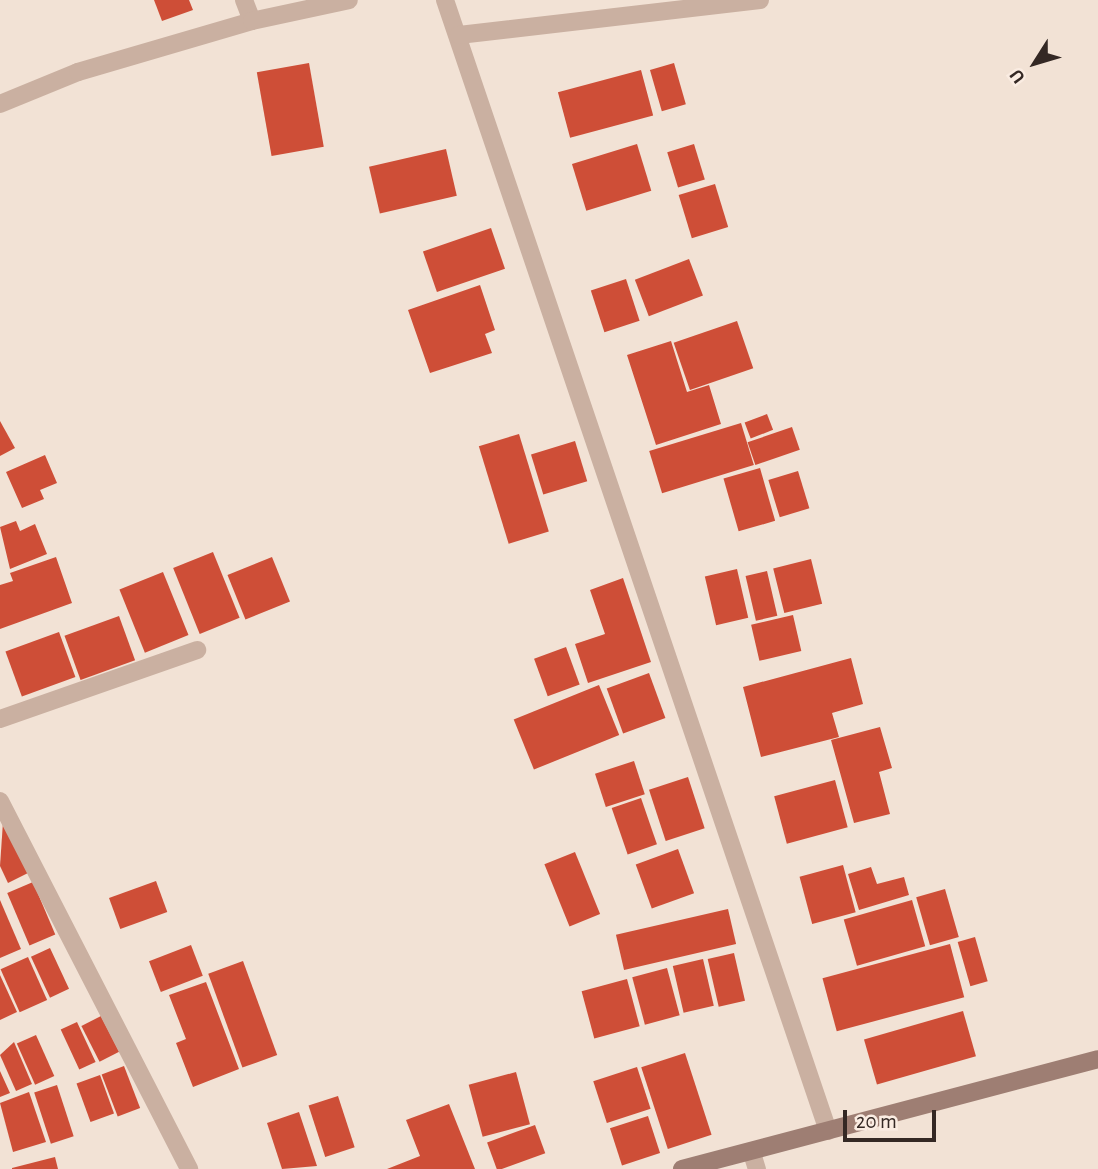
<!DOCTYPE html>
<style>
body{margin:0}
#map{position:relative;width:1098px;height:1169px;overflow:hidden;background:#f2e2d5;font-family:"Alegreya Sans",sans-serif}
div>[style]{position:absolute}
.building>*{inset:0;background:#ce4e37;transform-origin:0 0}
.street>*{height:18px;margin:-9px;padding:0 9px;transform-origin:9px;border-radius:9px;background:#cab0a1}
.secondary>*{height:18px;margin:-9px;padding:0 9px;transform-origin:9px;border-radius:9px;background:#9e7e73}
span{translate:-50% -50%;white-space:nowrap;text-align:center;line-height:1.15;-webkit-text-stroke:5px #faece2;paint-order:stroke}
.north{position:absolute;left:1000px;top:28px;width:70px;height:70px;-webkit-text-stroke:5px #faece2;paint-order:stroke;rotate:233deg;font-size:19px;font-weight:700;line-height:28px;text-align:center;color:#342824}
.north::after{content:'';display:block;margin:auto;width:24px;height:32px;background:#342824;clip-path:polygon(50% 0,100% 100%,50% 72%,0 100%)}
.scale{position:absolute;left:843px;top:1110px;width:93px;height:32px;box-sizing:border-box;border:4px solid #342824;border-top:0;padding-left:9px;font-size:21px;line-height:24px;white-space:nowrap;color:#342824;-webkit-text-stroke:5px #faece2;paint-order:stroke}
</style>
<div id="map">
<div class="building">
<i style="clip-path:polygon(154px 0,189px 0,193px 10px,162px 21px)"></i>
<i style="left:309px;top:63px;width:85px;height:53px;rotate:80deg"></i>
<i style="left:674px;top:63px;width:43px;height:25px;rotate:74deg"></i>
<i style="left:641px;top:70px;width:47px;height:86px;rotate:75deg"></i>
<i style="left:637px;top:144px;width:49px;height:68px;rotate:73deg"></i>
<i style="left:694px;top:144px;width:37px;height:28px;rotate:73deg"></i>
<i style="left:446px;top:149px;width:48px;height:79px;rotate:77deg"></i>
<i style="left:715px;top:184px;width:45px;height:38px;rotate:73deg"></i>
<i style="left:491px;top:228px;width:43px;height:72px;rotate:71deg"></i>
<i style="left:689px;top:259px;width:39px;height:58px;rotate:69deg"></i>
<i style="left:626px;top:279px;width:44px;height:37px;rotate:72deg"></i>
<i style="clip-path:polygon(480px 285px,495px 330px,485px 334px,492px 353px,430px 373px,408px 310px)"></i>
<i style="left:737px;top:321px;width:50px;height:67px;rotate:71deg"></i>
<i style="clip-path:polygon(671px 341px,687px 392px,709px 385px,721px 424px,656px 445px,627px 355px)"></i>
<i style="left:767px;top:414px;width:17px;height:24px;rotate:69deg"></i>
<i style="clip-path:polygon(0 421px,15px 448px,0 456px)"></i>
<i style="left:741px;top:423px;width:44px;height:96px;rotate:73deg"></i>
<i style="left:792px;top:427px;width:24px;height:47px;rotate:71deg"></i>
<i style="left:519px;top:434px;width:102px;height:42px;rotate:73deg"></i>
<i style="left:575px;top:441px;width:42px;height:46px;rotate:73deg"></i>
<i style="clip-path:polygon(45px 455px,57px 483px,40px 490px,44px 499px,22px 508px,6px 472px)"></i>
<i style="left:760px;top:468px;width:55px;height:38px;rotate:74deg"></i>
<i style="left:798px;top:471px;width:39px;height:31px;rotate:73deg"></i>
<i style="clip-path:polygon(16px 521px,20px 531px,35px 524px,47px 554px,10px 569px,0 527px)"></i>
<i style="left:213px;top:552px;width:71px;height:43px;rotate:68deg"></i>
<i style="clip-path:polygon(56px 557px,72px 603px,0 629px,0 585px,13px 581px,10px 573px)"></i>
<i style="left:272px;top:557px;width:48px;height:48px;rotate:68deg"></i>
<i style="left:811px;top:559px;width:46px;height:39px;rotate:76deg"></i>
<i style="left:737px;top:569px;width:50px;height:33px;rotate:77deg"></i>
<i style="left:767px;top:571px;width:46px;height:22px;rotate:77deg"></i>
<i style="left:163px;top:572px;width:68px;height:47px;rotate:68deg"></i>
<i style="clip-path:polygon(623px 578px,651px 662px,588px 683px,575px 644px,605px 634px,590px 590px)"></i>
<i style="left:793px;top:615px;width:37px;height:43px;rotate:77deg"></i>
<i style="left:119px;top:616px;width:47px;height:58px;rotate:70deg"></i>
<i style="left:59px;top:632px;width:48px;height:57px;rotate:70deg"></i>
<i style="left:566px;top:647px;width:40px;height:34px;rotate:70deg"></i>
<i style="clip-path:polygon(851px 658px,863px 704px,832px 713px,839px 737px,761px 757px,743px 687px)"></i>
<i style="left:649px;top:673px;width:48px;height:45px;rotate:70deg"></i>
<i style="left:599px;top:685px;width:54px;height:92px;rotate:68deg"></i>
<i style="clip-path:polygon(880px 727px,892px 768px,879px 772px,890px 814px,854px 823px,831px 740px)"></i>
<i style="left:634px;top:761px;width:35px;height:41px;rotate:72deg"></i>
<i style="left:688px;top:777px;width:54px;height:41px;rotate:72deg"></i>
<i style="left:835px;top:780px;width:49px;height:63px;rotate:75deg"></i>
<i style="left:641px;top:798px;width:49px;height:31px;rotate:71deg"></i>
<i style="clip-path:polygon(3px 822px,28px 873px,8px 883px,0 866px)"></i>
<i style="left:678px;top:849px;width:47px;height:45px;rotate:70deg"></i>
<i style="left:575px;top:852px;width:67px;height:33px;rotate:68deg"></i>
<i style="left:843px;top:865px;width:49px;height:45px;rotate:75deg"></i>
<i style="clip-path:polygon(871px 867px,877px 884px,904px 877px,909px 895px,859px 910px,848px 874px)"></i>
<i style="left:156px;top:881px;width:33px;height:50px;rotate:70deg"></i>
<i style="left:33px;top:882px;width:57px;height:28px;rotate:67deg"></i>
<i style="left:945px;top:889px;width:50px;height:30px;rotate:74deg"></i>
<i style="clip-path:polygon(0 900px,21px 949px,0 958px)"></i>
<i style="left:912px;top:900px;width:48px;height:71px;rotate:74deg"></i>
<i style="left:728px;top:909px;width:36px;height:115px;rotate:77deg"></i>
<i style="left:975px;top:937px;width:46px;height:18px;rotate:74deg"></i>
<i style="left:950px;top:944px;width:55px;height:132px;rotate:75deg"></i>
<i style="left:191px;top:945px;width:33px;height:45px;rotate:69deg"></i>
<i style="left:50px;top:948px;width:45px;height:21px;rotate:65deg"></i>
<i style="left:734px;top:953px;width:49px;height:27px;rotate:77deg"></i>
<i style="left:28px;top:957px;width:47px;height:30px;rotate:66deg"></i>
<i style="left:703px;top:959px;width:48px;height:31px;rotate:77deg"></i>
<i style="left:243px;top:961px;width:100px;height:37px;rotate:70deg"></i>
<i style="left:667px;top:968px;width:49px;height:36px;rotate:75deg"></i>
<i style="clip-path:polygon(0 975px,17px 1012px,0 1020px)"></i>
<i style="left:627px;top:979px;width:49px;height:47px;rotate:75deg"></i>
<i style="clip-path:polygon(206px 982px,239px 1069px,193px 1087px,176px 1043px,186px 1039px,169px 995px)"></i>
<i style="left:963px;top:1011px;width:47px;height:103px;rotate:74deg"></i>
<i style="left:101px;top:1016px;width:40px;height:22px;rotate:63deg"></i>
<i style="left:77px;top:1022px;width:44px;height:18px;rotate:65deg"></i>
<i style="left:36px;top:1035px;width:45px;height:21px;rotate:66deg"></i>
<i style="clip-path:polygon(14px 1042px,32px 1084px,16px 1091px,0 1055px)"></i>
<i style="left:685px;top:1053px;width:86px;height:46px;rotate:72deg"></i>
<i style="left:124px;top:1066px;width:45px;height:24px;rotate:69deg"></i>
<i style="left:637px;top:1067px;width:44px;height:46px;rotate:72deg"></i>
<i style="clip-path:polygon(0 1071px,10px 1093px,0 1097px)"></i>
<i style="left:516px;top:1072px;width:54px;height:49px;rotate:75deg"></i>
<i style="left:100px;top:1075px;width:41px;height:25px;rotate:70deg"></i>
<i style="left:57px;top:1085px;width:54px;height:24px;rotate:72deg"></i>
<i style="clip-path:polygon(29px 1092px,46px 1142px,13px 1152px,0 1103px)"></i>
<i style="left:338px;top:1096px;width:54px;height:31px;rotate:72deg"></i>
<i style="clip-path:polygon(449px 1104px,475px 1169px,387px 1169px,420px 1156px,406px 1120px)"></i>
<i style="clip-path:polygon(299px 1112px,317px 1166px,282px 1169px,267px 1123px)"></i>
<i style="left:648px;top:1116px;width:39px;height:40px;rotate:72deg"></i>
<i style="left:535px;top:1125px;width:30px;height:51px;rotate:70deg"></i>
<i style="clip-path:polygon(55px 1157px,58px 1169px,12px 1169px,12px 1168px)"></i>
</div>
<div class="street">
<i style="left:244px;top:0;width:22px;rotate:69deg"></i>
<i style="left:445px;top:0;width:1194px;rotate:71.29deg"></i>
<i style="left:459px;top:35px;width:303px;rotate:-6.6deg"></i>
<i style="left:0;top:104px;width:84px;rotate:-22.3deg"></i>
<i style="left:78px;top:72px;width:181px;rotate:-16.3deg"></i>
<i style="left:252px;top:21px;width:99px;rotate:-12.2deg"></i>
<i style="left:0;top:719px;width:209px;rotate:-19.3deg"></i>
<i style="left:0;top:801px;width:414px;rotate:62.8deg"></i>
<i style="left:752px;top:1153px;width:17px;rotate:73deg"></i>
</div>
<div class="secondary">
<i style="left:682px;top:1169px;width:430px;rotate:-14.8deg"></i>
</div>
<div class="north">U</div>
<div class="scale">20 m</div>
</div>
